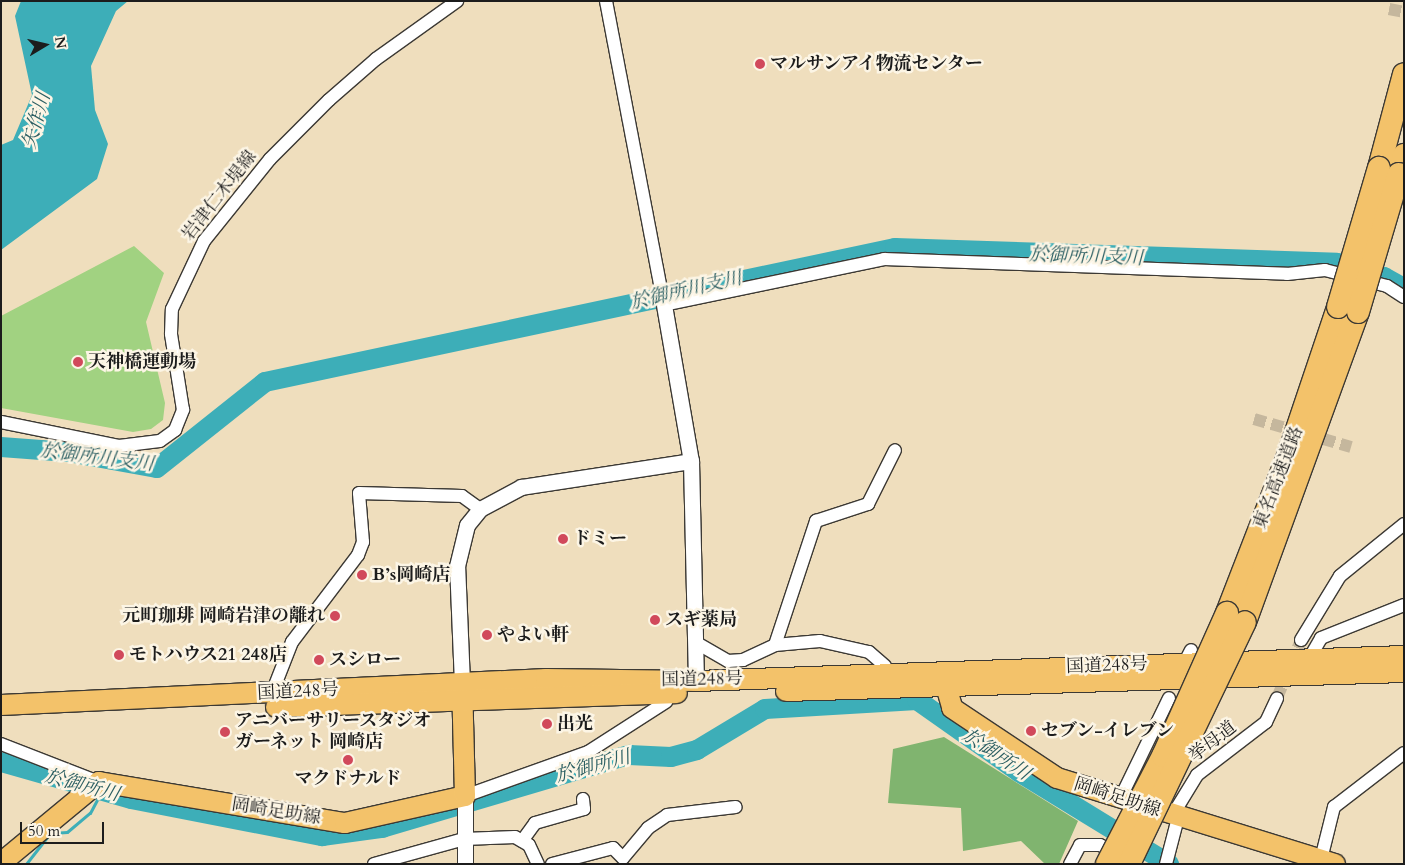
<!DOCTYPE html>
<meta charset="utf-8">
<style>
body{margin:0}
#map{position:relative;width:1405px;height:865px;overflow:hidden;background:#efdebd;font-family:Cardo,"Noto Serif JP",serif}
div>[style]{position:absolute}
.green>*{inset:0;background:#a1d281}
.forest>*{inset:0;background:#80b46f}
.water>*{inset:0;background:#3daeb8}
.stream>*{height:3px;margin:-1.5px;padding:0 1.5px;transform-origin:1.5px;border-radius:1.5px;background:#3daeb8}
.river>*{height:20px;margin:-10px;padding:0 10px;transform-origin:10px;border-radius:10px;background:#3daeb8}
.minor-tunnel>*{height:12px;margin-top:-6px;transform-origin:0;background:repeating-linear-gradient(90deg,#c5b79d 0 12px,transparent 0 18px)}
.roads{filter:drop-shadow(1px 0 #3c3934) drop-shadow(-1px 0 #3c3934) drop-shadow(0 1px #3c3934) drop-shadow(0 -1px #3c3934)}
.minor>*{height:12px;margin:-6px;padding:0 6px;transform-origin:6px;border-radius:6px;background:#fff}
.tertiary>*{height:15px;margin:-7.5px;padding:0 7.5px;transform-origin:7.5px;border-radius:7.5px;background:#fff}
.primary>*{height:20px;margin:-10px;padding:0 10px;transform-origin:10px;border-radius:10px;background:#f3c26a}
.trunk>*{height:20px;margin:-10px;padding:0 10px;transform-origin:10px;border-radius:10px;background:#f3c26a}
.motorway>*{height:22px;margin:-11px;padding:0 11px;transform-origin:11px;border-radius:11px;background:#f3c26a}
.bridges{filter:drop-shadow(1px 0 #3c3934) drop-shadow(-1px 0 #3c3934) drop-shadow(0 1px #3c3934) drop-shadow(0 -1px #3c3934)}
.motorway-bridge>*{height:22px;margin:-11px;padding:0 11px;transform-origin:11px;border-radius:11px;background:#f3c26a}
.dots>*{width:14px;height:14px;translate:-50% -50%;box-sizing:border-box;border:2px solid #fcf5e5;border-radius:50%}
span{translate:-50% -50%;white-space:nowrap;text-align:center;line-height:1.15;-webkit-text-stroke:5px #fcf5e5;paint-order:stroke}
.poi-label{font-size:18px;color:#1c1c1c;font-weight:700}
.left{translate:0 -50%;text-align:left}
.right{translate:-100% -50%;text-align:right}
.street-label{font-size:18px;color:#1c1c1c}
.water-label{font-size:19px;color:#2b5e62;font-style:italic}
.frame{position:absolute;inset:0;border:2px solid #1c1c1c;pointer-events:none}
.north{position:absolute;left:20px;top:20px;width:50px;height:50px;-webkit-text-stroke:4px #fcf5e5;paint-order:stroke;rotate:81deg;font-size:14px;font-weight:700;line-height:20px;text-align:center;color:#1c1c1c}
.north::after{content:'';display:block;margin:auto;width:18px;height:22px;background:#1c1c1c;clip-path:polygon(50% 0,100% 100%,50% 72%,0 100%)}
.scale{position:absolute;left:20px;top:822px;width:84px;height:22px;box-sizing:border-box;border:2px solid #1c1c1c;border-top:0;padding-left:6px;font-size:15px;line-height:18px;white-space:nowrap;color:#1c1c1c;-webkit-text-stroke:4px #fcf5e5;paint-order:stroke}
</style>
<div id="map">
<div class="green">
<i style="clip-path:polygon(134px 246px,164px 273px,146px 322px,165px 403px,163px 420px,151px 429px,133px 432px,1px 408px,1px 316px)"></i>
</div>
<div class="forest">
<i style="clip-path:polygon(944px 737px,1078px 821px,1059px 864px,1045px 864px,1021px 841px,963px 851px,961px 808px,888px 803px,893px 749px)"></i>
</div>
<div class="water">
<i style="clip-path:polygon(21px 1px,128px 1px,116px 11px,91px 66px,95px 110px,108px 144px,97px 179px,1px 250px,1px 145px,13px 140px,32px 95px,15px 16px)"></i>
</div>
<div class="stream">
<i style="left:52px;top:833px;width:15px;rotate:-4deg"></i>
<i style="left:67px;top:832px;width:30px;rotate:-40deg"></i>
<i style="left:90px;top:813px;width:24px;rotate:-62deg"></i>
<i style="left:26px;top:864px;width:34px;rotate:-52deg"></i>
</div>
<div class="river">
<i style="left:1px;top:447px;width:67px;rotate:4.3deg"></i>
<i style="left:68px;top:452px;width:90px;rotate:10.2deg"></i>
<i style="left:157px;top:468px;width:138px;rotate:-38.5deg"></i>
<i style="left:265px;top:382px;width:644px;rotate:-12.01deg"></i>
<i style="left:895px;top:248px;width:442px;rotate:1.9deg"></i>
<i style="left:1337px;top:263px;width:49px;rotate:16.6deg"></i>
<i style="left:1384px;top:277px;width:23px;rotate:29deg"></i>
<i style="left:1px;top:762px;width:135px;rotate:15.9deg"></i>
<i style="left:131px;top:799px;width:195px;rotate:11deg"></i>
<i style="left:322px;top:836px;width:61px;rotate:-7.6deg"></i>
<i style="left:382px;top:828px;width:258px;rotate:-16.5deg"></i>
<i style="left:629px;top:755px;width:42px;rotate:2.7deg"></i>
<i style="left:671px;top:757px;width:27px;rotate:-15deg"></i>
<i style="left:697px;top:750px;width:79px;rotate:-31.1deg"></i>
<i style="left:765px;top:709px;width:152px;rotate:-3.4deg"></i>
<i style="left:917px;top:700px;width:125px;rotate:35.2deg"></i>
<i style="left:1019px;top:772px;width:176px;rotate:31.5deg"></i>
</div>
<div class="minor-tunnel">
<i style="left:1389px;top:9px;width:15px;rotate:11deg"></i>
<i style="left:1254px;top:419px;width:101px;rotate:16.1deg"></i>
<i style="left:1277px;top:698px;width:63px;rotate:-67.5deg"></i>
</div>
<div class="roads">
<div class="minor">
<i style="left:606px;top:1px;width:309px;rotate:79.2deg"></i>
<i style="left:664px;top:305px;width:225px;rotate:-11.8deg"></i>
<i style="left:884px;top:259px;width:403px;rotate:2.1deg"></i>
<i style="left:1287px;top:274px;width:38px;rotate:-6deg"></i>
<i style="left:1325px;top:270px;width:64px;rotate:14.5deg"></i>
<i style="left:1387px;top:286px;width:20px;rotate:33deg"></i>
<i style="left:1px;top:422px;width:120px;rotate:11.5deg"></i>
<i style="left:119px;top:446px;width:41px;rotate:-7deg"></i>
<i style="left:160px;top:441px;width:19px;rotate:-36deg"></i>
<i style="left:175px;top:430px;width:22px;rotate:-68deg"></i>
<i style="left:183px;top:410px;width:77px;rotate:-99deg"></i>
<i style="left:171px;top:334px;width:25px;rotate:-88deg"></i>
<i style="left:172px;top:309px;width:75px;rotate:-64.8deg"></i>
<i style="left:204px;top:241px;width:105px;rotate:-51.2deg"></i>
<i style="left:270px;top:159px;width:83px;rotate:-45deg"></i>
<i style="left:329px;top:100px;width:62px;rotate:-41.1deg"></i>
<i style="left:376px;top:59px;width:100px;rotate:-35.6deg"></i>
<i style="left:1301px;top:640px;width:75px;rotate:-58.6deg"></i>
<i style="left:1340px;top:576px;width:82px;rotate:-39.1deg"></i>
<i style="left:695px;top:642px;width:38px;rotate:30deg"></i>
<i style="left:728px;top:661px;width:15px;rotate:-4deg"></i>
<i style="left:743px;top:660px;width:35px;rotate:-25deg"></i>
<i style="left:775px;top:645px;width:45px;rotate:-5.1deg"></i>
<i style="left:820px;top:641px;width:50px;rotate:12.7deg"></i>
<i style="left:869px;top:652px;width:21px;rotate:41deg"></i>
<i style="left:775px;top:645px;width:131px;rotate:-71.7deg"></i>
<i style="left:816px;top:521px;width:55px;rotate:-18.1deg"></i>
<i style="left:868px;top:504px;width:60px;rotate:-63.4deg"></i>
<i style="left:1309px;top:659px;width:24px;rotate:-60deg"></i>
<i style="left:1321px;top:638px;width:89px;rotate:-21.7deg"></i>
<i style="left:1186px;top:660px;width:11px;rotate:-63deg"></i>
<i style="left:272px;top:693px;width:55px;rotate:-68.6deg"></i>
<i style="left:292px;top:642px;width:109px;rotate:-52.8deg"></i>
<i style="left:358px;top:555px;width:14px;rotate:-69deg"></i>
<i style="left:363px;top:542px;width:49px;rotate:-94.7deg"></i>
<i style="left:359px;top:493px;width:103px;rotate:1.7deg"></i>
<i style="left:462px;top:496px;width:22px;rotate:36deg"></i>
<i style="left:1px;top:744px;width:105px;rotate:21.2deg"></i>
<i style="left:465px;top:796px;width:131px;rotate:-19.7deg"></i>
<i style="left:588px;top:752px;width:93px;rotate:-32.7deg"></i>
<i style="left:1120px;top:799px;width:112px;rotate:-64.1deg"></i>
<i style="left:1172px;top:816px;width:48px;rotate:-58.6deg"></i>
<i style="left:1197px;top:775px;width:87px;rotate:-37.5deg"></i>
<i style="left:1266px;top:722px;width:26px;rotate:-65deg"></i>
<i style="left:522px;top:841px;width:22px;rotate:-54deg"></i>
<i style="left:535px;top:823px;width:51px;rotate:-15.9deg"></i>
<i style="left:584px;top:809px;width:10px;rotate:-96deg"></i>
<i style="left:1321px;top:859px;width:54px;rotate:-76deg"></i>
<i style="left:1334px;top:807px;width:88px;rotate:-37.6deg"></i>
<i style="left:374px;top:864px;width:93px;rotate:-15.5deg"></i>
<i style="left:464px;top:839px;width:51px;rotate:-2.2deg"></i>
<i style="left:515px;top:837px;width:16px;rotate:30deg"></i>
<i style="left:529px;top:845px;width:21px;rotate:65deg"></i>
<i style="left:552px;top:864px;width:63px;rotate:-14.7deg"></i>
<i style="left:613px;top:848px;width:14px;rotate:45deg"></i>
<i style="left:623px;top:858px;width:39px;rotate:-50deg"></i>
<i style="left:648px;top:828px;width:23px;rotate:-34deg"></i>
<i style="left:667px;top:815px;width:69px;rotate:-6.6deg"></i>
<i style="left:1070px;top:864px;width:21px;rotate:-62deg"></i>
<i style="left:1080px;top:845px;width:20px"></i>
<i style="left:1100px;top:845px;width:19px;rotate:28deg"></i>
<i style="left:1166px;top:864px;width:48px;rotate:-75.4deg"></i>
</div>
<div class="tertiary">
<i style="left:664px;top:305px;width:158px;rotate:80.2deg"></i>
<i style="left:691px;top:461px;width:220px;rotate:88.7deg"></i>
<i style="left:462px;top:683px;width:117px;rotate:-92.4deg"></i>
<i style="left:457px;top:566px;width:42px;rotate:-76.3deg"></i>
<i style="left:467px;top:525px;width:21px;rotate:-51deg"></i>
<i style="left:480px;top:509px;width:47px;rotate:-28.2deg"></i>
<i style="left:521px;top:487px;width:172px;rotate:-8.7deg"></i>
<i style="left:465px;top:864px;width:68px;rotate:-90deg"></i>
</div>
<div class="primary">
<i style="left:942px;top:672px;width:37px;rotate:74deg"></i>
<i style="left:952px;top:708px;width:126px;rotate:33.7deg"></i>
<i style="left:1057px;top:778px;width:291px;rotate:17.2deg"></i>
<i style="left:1px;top:863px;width:127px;rotate:-39.6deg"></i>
<i style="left:99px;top:782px;width:249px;rotate:9.5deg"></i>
<i style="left:345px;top:823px;width:123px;rotate:-12.7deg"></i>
<i style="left:465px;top:796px;width:113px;rotate:-91.5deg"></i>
</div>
<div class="trunk">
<i style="left:786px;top:691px;width:618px;rotate:-1.76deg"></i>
<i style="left:1px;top:705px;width:546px;rotate:-2.73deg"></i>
<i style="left:546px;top:679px;width:150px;rotate:0.8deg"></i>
<i style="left:696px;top:681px;width:708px;rotate:-2.02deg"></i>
<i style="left:276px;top:707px;width:401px;rotate:-2deg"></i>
</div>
<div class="motorway">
<i style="left:1379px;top:168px;width:97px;rotate:-75.1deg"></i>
<i style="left:1399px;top:174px;width:20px;rotate:-75deg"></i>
<i style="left:1227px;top:613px;width:168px;rotate:-68.8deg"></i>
<i style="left:1288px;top:456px;width:157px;rotate:-71.4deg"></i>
<i style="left:1245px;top:622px;width:330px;rotate:-70deg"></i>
</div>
</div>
<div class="bridges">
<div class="motorway-bridge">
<i style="left:1338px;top:307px;width:145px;rotate:-73.6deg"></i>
<i style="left:1358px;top:312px;width:144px;rotate:-73.5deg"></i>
<i style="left:1107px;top:864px;width:122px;rotate:-62.6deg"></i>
<i style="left:1163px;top:756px;width:157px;rotate:-65.9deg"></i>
<i style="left:1129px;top:864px;width:268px;rotate:-64.4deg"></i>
</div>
</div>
<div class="dots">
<i style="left:760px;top:64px;background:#d1495b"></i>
<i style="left:78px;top:362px;background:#d1495b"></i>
<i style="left:563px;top:539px;background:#d1495b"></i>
<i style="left:362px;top:575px;background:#d1495b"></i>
<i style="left:335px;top:616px;background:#d1495b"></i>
<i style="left:655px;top:620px;background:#d1495b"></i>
<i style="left:487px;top:635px;background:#d1495b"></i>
<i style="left:119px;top:655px;background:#d1495b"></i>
<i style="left:319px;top:660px;background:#d1495b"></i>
<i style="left:547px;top:724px;background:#d1495b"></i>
<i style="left:1031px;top:731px;background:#d1495b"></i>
<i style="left:225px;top:732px;background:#d1495b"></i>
<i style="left:348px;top:760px;background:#d1495b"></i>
</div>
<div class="poi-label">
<span class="left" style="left:770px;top:64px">マルサンアイ物流センター</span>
<span class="left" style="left:88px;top:362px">天神橋運動場</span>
<span class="left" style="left:573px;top:539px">ドミー</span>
<span class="left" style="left:372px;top:575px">B’s岡崎店</span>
<span class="right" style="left:325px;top:616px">元町珈琲 岡崎岩津の離れ</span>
<span class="left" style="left:665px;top:620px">スギ薬局</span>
<span class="left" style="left:497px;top:635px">やよい軒</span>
<span class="left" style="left:129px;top:655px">モトハウス21 248店</span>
<span class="left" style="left:329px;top:660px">スシロー</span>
<span class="left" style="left:235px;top:732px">アニバーサリースタジオ<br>ガーネット 岡崎店</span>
<span class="left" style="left:557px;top:724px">出光</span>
<span class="left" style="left:1041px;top:731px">セブン-イレブン</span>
<span style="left:348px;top:779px">マクドナルド</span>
</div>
<div class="street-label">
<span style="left:220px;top:196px;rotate:-52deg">岩津仁木堤線</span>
<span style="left:1279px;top:478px;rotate:-69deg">東名高速道路</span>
<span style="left:1107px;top:666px;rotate:-2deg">国道248号</span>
<span style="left:702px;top:680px;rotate:-1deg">国道248号</span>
<span style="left:298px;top:692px;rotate:-3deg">国道248号</span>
<span style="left:1213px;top:742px;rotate:-38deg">挙母道</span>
<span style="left:1117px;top:798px;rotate:18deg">岡崎足助線</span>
<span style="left:276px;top:812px;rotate:9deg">岡崎足助線</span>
</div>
<div class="water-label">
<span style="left:37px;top:121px;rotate:-74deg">矢作川</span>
<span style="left:1086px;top:257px;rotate:2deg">於御所川支川</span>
<span style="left:686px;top:291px;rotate:-13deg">於御所川支川</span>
<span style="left:97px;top:458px;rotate:7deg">於御所川支川</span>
<span style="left:996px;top:755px;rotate:34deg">於御所川</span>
<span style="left:593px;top:767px;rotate:-15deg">於御所川</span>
<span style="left:82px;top:786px;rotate:15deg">於御所川</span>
</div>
<div class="frame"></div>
<div class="north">N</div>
<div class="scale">50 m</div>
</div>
